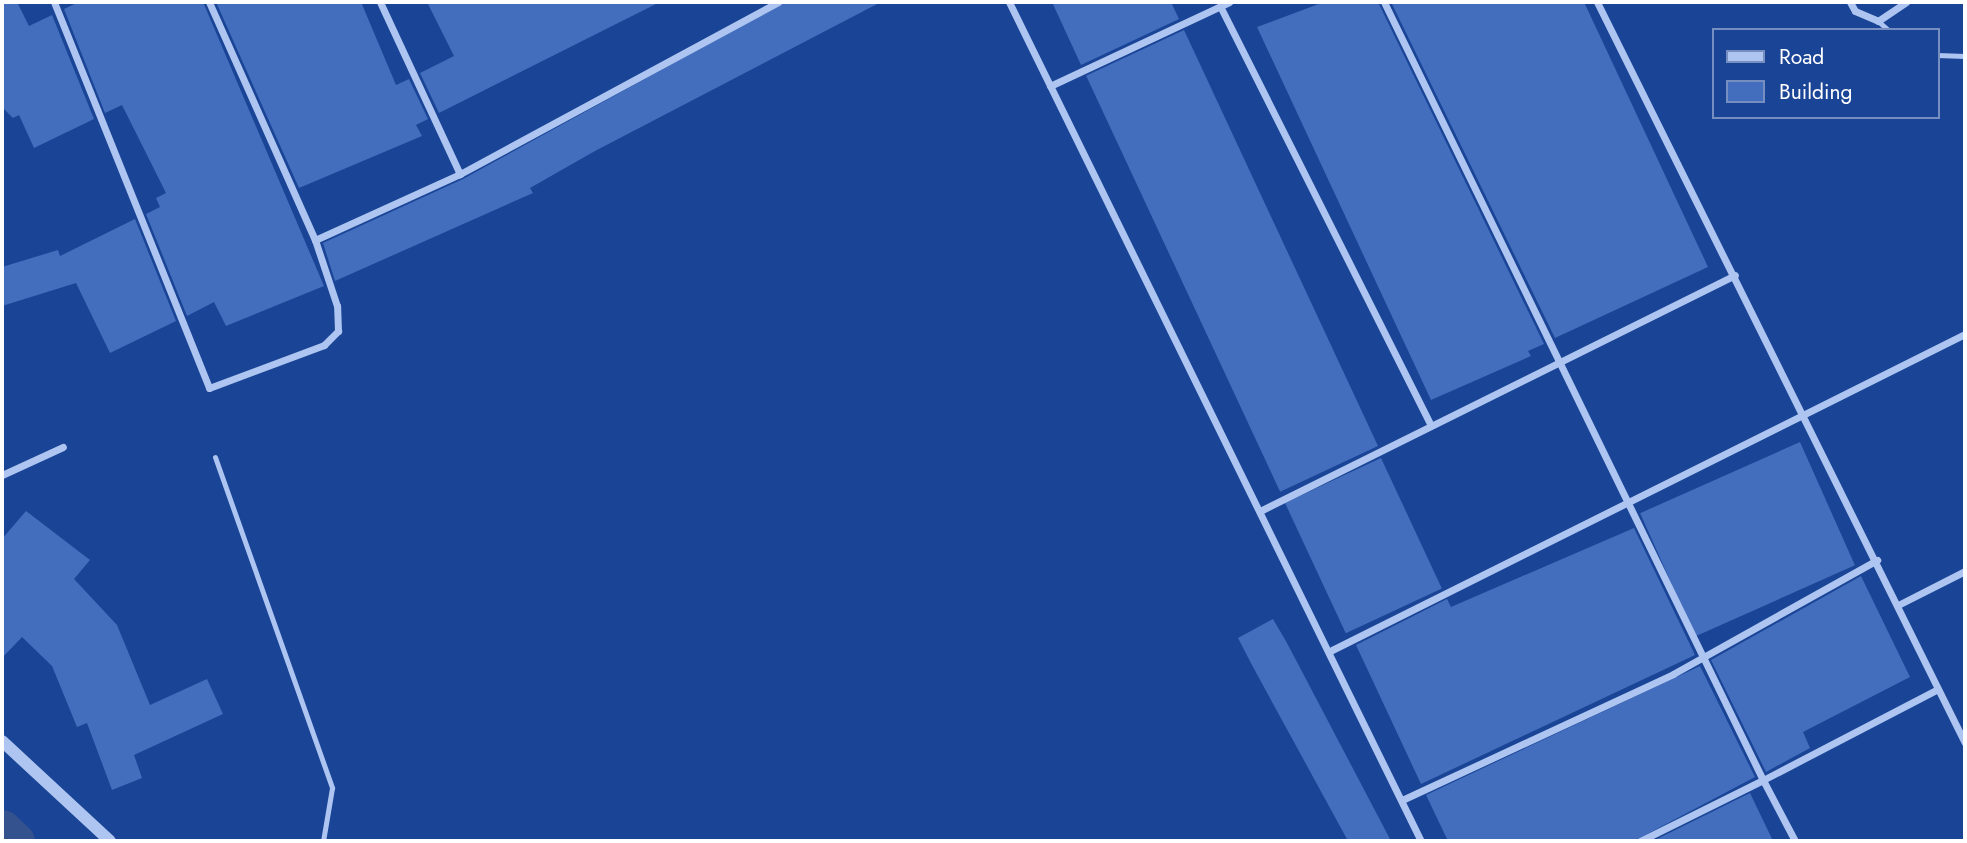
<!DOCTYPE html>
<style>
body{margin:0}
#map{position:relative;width:1967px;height:843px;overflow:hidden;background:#1a4496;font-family:Jost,sans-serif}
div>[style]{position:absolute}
.canal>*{height:37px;margin:-18.5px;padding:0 18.5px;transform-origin:18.5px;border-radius:18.5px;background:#33528e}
.building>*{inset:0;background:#436ebd;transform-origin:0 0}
.service>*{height:5px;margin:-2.5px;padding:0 2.5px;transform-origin:2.5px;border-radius:2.5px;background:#adc5f0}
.minor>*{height:7px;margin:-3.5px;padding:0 3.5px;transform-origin:3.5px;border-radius:3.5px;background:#adc5f0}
.tertiary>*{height:12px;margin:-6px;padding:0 6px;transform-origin:6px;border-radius:6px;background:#adc5f0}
span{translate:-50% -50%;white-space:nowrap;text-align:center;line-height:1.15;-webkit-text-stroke:7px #1a4496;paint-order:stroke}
.frame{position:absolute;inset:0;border:4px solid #fff;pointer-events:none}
.legend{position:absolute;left:1712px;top:28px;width:228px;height:91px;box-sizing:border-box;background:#1a4496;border:2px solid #768fc0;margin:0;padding:9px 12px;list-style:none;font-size:21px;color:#fff}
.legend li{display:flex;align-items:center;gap:14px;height:35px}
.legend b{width:35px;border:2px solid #768fc0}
</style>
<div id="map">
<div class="canal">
<i style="left:2px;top:828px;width:19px;rotate:43deg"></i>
</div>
<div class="building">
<i style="clip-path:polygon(2px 2px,17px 2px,29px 26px,52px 15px,94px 119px,34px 148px,19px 115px,13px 118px,2px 107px)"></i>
<i style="clip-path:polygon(79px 2px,203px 2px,324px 286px,226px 326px,214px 302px,187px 316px,146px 214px,160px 207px,156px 198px,166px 193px,122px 105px,105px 113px,64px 9px)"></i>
<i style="clip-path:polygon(216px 2px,361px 2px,396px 85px,409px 79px,428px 119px,416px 125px,422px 136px,299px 188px)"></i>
<i style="clip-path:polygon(427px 2px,660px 2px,439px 113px,420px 73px,454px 56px)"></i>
<i style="clip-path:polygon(785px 2px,881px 2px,595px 151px,530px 188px,533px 193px,335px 281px,323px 243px,463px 179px)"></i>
<i style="clip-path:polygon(1052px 2px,1171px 2px,1179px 19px,1081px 65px)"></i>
<i style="clip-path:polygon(1324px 2px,1378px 2px,1544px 344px,1528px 351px,1531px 356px,1431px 400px,1257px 27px)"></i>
<i style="clip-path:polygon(1391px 2px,1584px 2px,1708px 267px,1555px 338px)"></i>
<i style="left:1184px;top:30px;width:459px;height:108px;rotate:65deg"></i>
<i style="clip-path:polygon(135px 219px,176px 321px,110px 353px,76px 283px,2px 306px,2px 267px,58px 250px,60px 256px)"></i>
<i style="left:1800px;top:442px;width:135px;height:175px;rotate:66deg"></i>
<i style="left:1381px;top:458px;width:144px;height:106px;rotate:65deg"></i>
<i style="clip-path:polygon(26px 511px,90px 560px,74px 579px,117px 625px,150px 705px,207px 679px,223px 714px,134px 755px,142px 778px,112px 790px,87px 723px,77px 727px,52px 666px,22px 637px,2px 658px,2px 539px)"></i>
<i style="clip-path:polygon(1634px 528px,1695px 655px,1421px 784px,1356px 645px,1447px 599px,1451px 607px)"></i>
<i style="clip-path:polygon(1861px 576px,1910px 677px,1803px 732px,1810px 748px,1766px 772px,1711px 660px)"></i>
<i style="clip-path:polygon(1273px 619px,1287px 643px,1391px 841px,1348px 841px,1253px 667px,1238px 638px)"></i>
<i style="clip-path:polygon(1700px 666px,1755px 777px,1634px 841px,1448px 841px,1426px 795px)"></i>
<i style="clip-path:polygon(1750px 793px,1773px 841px,1653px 841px)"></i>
</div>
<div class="service">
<i style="left:1878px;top:21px;width:13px;rotate:42deg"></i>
<i style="left:1937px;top:55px;width:28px;rotate:2deg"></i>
<i style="left:215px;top:457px;width:351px;rotate:70.5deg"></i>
<i style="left:332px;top:788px;width:54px;rotate:99.6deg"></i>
</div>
<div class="minor">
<i style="left:54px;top:2px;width:416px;rotate:68.1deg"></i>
<i style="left:209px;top:388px;width:123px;rotate:-20.5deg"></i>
<i style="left:324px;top:345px;width:20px;rotate:-45deg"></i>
<i style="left:338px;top:331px;width:25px;rotate:-92deg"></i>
<i style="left:337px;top:306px;width:70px;rotate:-108.4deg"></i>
<i style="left:315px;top:240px;width:261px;rotate:-114deg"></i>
<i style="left:380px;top:2px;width:190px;rotate:65.1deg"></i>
<i style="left:1009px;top:2px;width:935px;rotate:63.85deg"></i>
<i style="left:1384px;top:2px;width:865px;rotate:64.03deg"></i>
<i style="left:1763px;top:780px;width:137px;rotate:153.6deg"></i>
<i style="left:1597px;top:2px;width:827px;rotate:63.59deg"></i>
<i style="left:1850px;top:2px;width:10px;rotate:61deg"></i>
<i style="left:1855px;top:11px;width:25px;rotate:23deg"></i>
<i style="left:1878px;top:21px;width:34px;rotate:-34deg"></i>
<i style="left:1220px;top:6px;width:468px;rotate:63.3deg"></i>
<i style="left:1050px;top:86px;width:198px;rotate:-25.1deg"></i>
<i style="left:315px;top:240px;width:159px;rotate:-24.5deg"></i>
<i style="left:460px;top:174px;width:362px;rotate:-28.4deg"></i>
<i style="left:2px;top:475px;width:67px;rotate:-24.7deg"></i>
<i style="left:1262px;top:510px;width:528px;rotate:-26.42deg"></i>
<i style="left:1900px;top:604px;width:73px;rotate:-26.9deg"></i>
<i style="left:1332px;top:650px;width:707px;rotate:-26.53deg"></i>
<i style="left:1402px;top:800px;width:299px;rotate:-24.9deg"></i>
<i style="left:1673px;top:674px;width:234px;rotate:-29.2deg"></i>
<i style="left:1795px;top:841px;width:69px;rotate:-117.7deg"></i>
<i style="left:1763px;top:780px;width:197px;rotate:-27.5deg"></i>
</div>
<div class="tertiary">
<i style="left:2px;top:741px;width:147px;rotate:42.8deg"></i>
</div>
<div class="frame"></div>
<ul class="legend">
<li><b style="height:9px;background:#adc5f0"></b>Road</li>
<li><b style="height:19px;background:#436ebd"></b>Building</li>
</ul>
</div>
